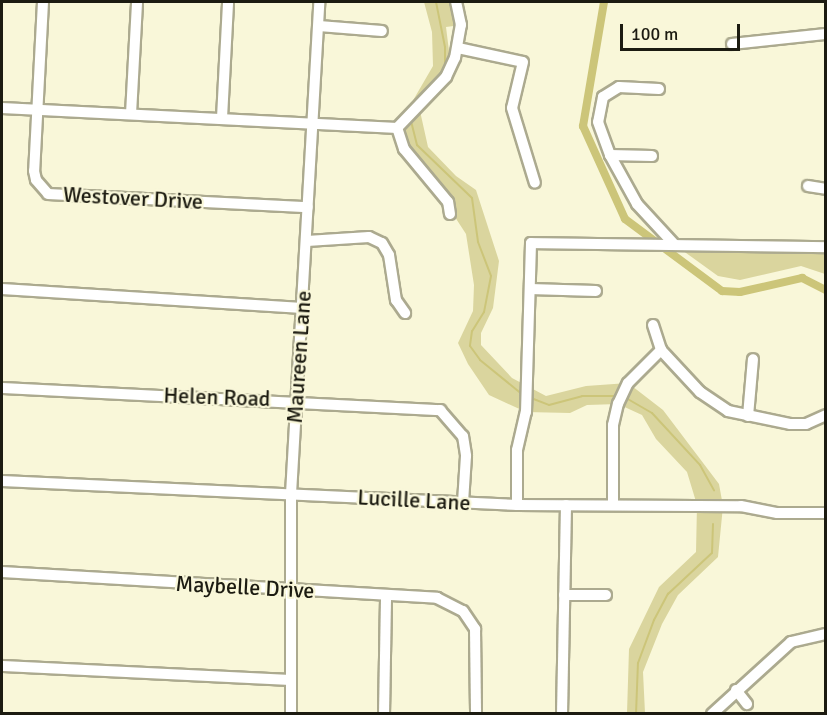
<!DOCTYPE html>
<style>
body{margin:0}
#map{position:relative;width:827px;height:715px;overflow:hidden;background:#f9f7d9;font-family:Signika,sans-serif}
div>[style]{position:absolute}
.green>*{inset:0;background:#dad59e}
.stream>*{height:2px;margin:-1px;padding:0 1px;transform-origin:1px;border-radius:1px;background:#ccc579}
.canal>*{height:8px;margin:-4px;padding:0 4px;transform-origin:4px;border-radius:4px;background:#ccc579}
.roads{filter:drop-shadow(2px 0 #acaa8f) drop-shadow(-2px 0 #acaa8f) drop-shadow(0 2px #acaa8f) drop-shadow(0 -2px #acaa8f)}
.minor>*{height:10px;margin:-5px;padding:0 5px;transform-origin:5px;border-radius:5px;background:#fff}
span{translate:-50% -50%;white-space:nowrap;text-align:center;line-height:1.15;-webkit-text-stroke:4.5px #f9f7d9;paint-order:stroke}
.street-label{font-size:22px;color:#1c1b11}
.frame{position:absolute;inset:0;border:3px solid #1c1b11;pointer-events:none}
.scale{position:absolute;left:620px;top:24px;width:120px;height:27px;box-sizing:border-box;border:3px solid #1c1b11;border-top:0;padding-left:8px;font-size:18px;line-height:21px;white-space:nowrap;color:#1c1b11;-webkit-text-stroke:4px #f9f7d9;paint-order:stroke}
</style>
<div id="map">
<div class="green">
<i style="clip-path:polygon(424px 2px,456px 2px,461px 25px,446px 27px,451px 67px,420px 111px,428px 147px,456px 176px,476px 190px,499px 261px,493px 308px,481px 333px,481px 345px,512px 378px,546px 396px,586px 386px,628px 383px,663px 410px,719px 484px,723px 506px,718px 557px,678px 595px,662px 624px,643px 672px,645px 713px,627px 713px,629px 649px,659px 587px,696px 552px,697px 505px,687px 472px,656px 439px,642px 415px,618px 404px,587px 405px,570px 413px,526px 412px,489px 395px,468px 364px,458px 343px,473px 311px,474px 285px,466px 234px,397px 128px,433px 66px,432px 32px)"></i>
<i style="clip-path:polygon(675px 245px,825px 247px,825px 274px,801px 266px,740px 280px,718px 276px)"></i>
</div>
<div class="stream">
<i style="left:430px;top:86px;width:23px;rotate:-50deg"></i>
<i style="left:445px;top:68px;width:21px;rotate:-90deg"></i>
<i style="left:445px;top:47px;width:46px;rotate:-101.3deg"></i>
<i style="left:411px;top:121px;width:25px;rotate:76deg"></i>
<i style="left:417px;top:145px;width:76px;rotate:43.9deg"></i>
<i style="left:472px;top:198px;width:44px;rotate:82.2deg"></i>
<i style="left:478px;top:242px;width:36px;rotate:69deg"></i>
<i style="left:491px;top:276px;width:37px;rotate:101deg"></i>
<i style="left:484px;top:312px;width:22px;rotate:122deg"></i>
<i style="left:472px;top:331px;width:15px;rotate:98deg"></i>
<i style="left:470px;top:346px;width:17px;rotate:54deg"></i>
<i style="left:480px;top:360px;width:55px;rotate:39.1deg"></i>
<i style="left:531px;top:398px;width:19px;rotate:21deg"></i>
<i style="left:549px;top:405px;width:34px;rotate:-15deg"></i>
<i style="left:582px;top:396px;width:36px"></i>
<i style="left:626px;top:398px;width:30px;rotate:30deg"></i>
<i style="left:652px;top:413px;width:71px;rotate:47.3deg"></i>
<i style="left:700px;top:465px;width:29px;rotate:61deg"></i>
<i style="left:636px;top:714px;width:51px;rotate:-87.8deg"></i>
<i style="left:638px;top:663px;width:46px;rotate:-69.6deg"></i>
<i style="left:654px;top:620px;width:30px;rotate:-62deg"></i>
<i style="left:668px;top:594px;width:60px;rotate:-43deg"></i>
<i style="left:712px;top:553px;width:29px;rotate:-88deg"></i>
</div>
<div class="canal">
<i style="left:604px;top:2px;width:126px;rotate:99.6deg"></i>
<i style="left:583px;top:126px;width:102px;rotate:65.7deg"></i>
<i style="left:625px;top:219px;width:121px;rotate:36.6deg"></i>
<i style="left:722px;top:291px;width:18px;rotate:3deg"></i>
<i style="left:740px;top:292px;width:64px;rotate:-12.7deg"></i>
<i style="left:802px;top:278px;width:27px;rotate:27deg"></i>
</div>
<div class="roads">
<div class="minor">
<i style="left:43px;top:2px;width:169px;rotate:93deg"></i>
<i style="left:34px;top:171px;width:9px;rotate:77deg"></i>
<i style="left:36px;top:180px;width:18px;rotate:49deg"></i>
<i style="left:48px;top:194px;width:260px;rotate:2.9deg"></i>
<i style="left:319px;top:26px;width:63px;rotate:4.5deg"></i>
<i style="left:732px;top:44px;width:95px;rotate:-6.1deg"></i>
<i style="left:458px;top:48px;width:66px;rotate:12.2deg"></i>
<i style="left:523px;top:62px;width:47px;rotate:103.4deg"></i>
<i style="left:512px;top:108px;width:78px;rotate:73deg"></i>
<i style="left:659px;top:89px;width:40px;rotate:-177.1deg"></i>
<i style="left:619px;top:87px;width:19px;rotate:148deg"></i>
<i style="left:603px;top:97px;width:25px;rotate:101deg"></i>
<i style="left:598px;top:122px;width:35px;rotate:70deg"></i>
<i style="left:610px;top:155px;width:56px;rotate:61.1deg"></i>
<i style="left:637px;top:204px;width:56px;rotate:47.2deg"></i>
<i style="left:2px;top:108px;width:396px;rotate:2.9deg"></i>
<i style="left:131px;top:114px;width:112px;rotate:-86.9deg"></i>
<i style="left:222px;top:118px;width:116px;rotate:-87deg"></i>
<i style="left:610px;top:155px;width:42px;rotate:1.4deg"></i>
<i style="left:808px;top:186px;width:18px;rotate:9deg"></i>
<i style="left:450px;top:214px;width:12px;rotate:-99deg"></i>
<i style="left:448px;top:202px;width:69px;rotate:-129.7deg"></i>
<i style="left:404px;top:149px;width:22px;rotate:-108deg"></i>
<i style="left:397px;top:128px;width:71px;rotate:-46.1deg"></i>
<i style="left:446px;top:77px;width:21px;rotate:-65deg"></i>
<i style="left:455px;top:58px;width:34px;rotate:-80deg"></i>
<i style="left:461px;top:25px;width:24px;rotate:-102deg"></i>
<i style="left:307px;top:241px;width:62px;rotate:-3.7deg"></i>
<i style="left:369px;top:237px;width:14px;rotate:25deg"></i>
<i style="left:382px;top:243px;width:14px;rotate:60deg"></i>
<i style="left:389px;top:255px;width:46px;rotate:81.2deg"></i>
<i style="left:396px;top:300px;width:16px;rotate:55deg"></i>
<i style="left:2px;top:289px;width:301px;rotate:3.6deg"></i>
<i style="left:530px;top:289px;width:66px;rotate:1.7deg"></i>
<i style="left:653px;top:325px;width:26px;rotate:72deg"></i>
<i style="left:661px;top:350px;width:57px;rotate:47.1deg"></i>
<i style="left:700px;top:392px;width:34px;rotate:34deg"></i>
<i style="left:728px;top:411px;width:63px;rotate:11.8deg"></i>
<i style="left:790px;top:424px;width:16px"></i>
<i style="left:806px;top:424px;width:22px;rotate:-24deg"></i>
<i style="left:2px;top:388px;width:439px;rotate:2.9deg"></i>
<i style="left:440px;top:410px;width:35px;rotate:49deg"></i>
<i style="left:463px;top:436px;width:20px;rotate:81deg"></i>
<i style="left:466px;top:456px;width:46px;rotate:93.7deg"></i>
<i style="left:748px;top:416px;width:57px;rotate:-85deg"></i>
<i style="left:2px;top:481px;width:516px;rotate:2.67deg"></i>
<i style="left:517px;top:505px;width:224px;rotate:0.3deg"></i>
<i style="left:741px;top:506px;width:37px;rotate:11deg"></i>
<i style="left:777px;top:513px;width:49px"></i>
<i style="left:517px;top:505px;width:55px;rotate:-90deg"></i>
<i style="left:517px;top:450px;width:39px;rotate:-77deg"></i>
<i style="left:526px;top:412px;width:169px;rotate:-88.3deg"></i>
<i style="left:531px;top:243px;width:295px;rotate:0.8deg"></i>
<i style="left:613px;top:505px;width:80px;rotate:-90deg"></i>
<i style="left:613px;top:425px;width:22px;rotate:-77deg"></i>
<i style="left:618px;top:404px;width:23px;rotate:-65deg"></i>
<i style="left:628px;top:383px;width:47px;rotate:-45deg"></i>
<i style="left:2px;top:572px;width:436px;rotate:3.4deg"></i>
<i style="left:437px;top:598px;width:29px;rotate:27deg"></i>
<i style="left:463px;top:611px;width:22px;rotate:56deg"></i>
<i style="left:475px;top:629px;width:85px;rotate:89.3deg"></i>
<i style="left:564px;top:595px;width:42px"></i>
<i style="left:2px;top:666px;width:289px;rotate:2.8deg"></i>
<i style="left:736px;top:690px;width:18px;rotate:52deg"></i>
<i style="left:291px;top:714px;width:220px;rotate:-90deg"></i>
<i style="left:291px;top:494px;width:493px;rotate:-86.7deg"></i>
<i style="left:384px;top:714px;width:118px;rotate:-89deg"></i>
<i style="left:562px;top:714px;width:209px;rotate:-88.9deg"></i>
<i style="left:712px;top:714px;width:107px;rotate:-42.3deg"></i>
<i style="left:791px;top:642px;width:36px;rotate:-13deg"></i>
</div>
</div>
<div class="street-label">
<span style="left:133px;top:198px;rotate:3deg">Westover Drive</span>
<span style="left:299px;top:357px;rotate:-86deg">Maureen Lane</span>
<span style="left:217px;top:397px;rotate:2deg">Helen Road</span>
<span style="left:414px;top:500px;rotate:3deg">Lucille Lane</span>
<span style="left:245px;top:587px;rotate:3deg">Maybelle Drive</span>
</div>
<div class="frame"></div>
<div class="scale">100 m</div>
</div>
